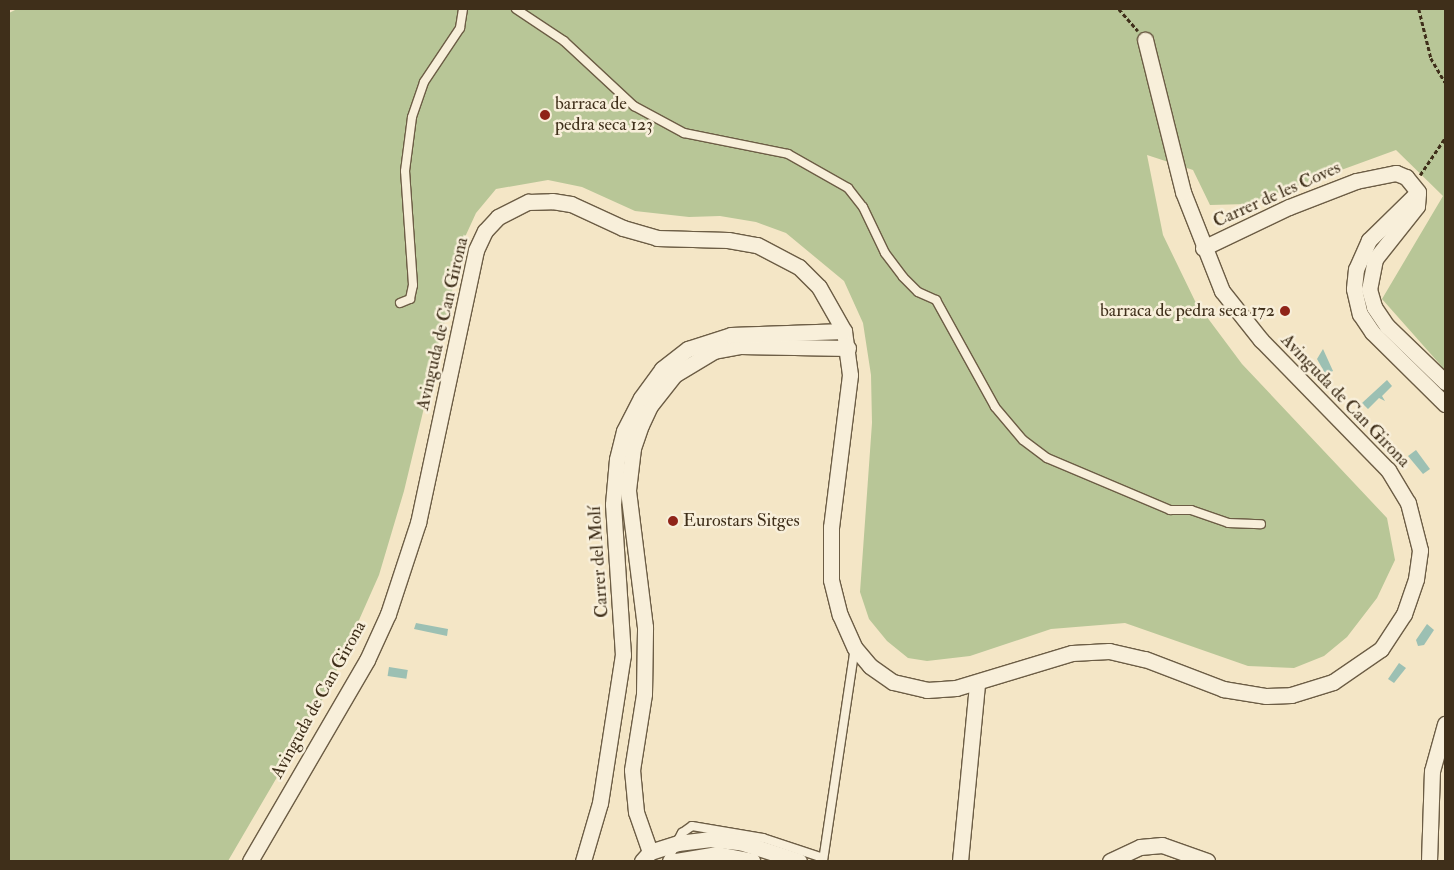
<!DOCTYPE html>
<meta charset="utf-8">
<style>
body{margin:0}
#map{position:relative;width:1454px;height:870px;overflow:hidden;background:#f4e6c6;font-family:"IM FELL Double Pica",serif}
div>[style]{position:absolute}
.green>*{inset:0;background:#b8c697}
.water>*{inset:0;background:#9cc0b3;transform-origin:0 0}
.path>*{height:2.5px;margin-top:-1.25px;transform-origin:0;background:repeating-linear-gradient(90deg,#3f2f1a 0 4px,transparent 0 6.5px)}
.roads{filter:drop-shadow(1px 0 #6c5d45) drop-shadow(-1px 0 #6c5d45) drop-shadow(0 1px #6c5d45) drop-shadow(0 -1px #6c5d45)}
.service>*{height:8px;margin:-4px;padding:0 4px;transform-origin:4px;border-radius:4px;background:#f8efda}
.minor>*{height:15px;margin:-7.5px;padding:0 7.5px;transform-origin:7.5px;border-radius:7.5px;background:#f8efda}
.dots>*{width:14px;height:14px;translate:-50% -50%;box-sizing:border-box;border:2px solid #f8efda;border-radius:50%}
span{translate:-50% -50%;white-space:nowrap;text-align:center;line-height:1.15;-webkit-text-stroke:5px #f8efda;paint-order:stroke}
.poi-label{font-size:18px;color:#3f2f1a}
.left{translate:0 -50%;text-align:left}
.right{translate:-100% -50%;text-align:right}
.street-label{font-size:18px;color:#3f2f1a}
.frame{position:absolute;inset:0;border:10px solid #3f2f1a;pointer-events:none}
</style>
<div id="map">
<div class="green">
<i style="clip-path:polygon(17px 9px,1445px 9px,1445px 370px,1382px 299px,1443px 196px,1396px 150px,1248px 204px,1210px 205px,1193px 170px,1147px 155px,1163px 235px,1195px 301px,1242px 364px,1387px 518px,1395px 560px,1377px 598px,1347px 637px,1324px 656px,1294px 668px,1248px 666px,1125px 623px,1051px 629px,970px 656px,927px 661px,908px 658px,887px 641px,869px 619px,860px 592px,872px 423px,871px 375px,863px 323px,844px 281px,786px 233px,756px 222px,720px 216px,689px 217px,635px 211px,582px 187px,548px 180px,496px 189px,476px 213px,465px 237px,404px 491px,379px 575px,328px 690px,228px 861px,9px 861px,9px 13px)"></i>
</div>
<div class="water">
<i style="clip-path:polygon(1323px 349px,1333px 371px,1326px 375px,1317px 359px)"></i>
<i style="clip-path:polygon(1387px 380px,1392px 386px,1382px 396px,1385px 401px,1379px 398px,1368px 409px,1362px 403px)"></i>
<i style="clip-path:polygon(1416px 450px,1430px 469px,1423px 474px,1408px 456px)"></i>
<i style="clip-path:polygon(416px 623px,448px 629px,447px 636px,414px 629px)"></i>
<i style="clip-path:polygon(1427px 624px,1434px 630px,1424px 645px,1418px 646px,1416px 640px)"></i>
<i style="clip-path:polygon(1399px 663px,1406px 668px,1394px 683px,1388px 679px)"></i>
<i style="left:389px;top:667px;width:19px;height:9px;rotate:9deg"></i>
</div>
<div class="path">
<i style="left:1119px;top:9px;width:29px;rotate:49deg"></i>
<i style="left:1419px;top:9px;width:50px;rotate:76.2deg"></i>
<i style="left:1431px;top:58px;width:28px;rotate:60deg"></i>
<i style="left:1420px;top:175px;width:45px;rotate:-56deg"></i>
</div>
<div class="roads">
<div class="service">
<i style="left:516px;top:9px;width:58px;rotate:33.7deg"></i>
<i style="left:564px;top:41px;width:96px;rotate:42.9deg"></i>
<i style="left:634px;top:106px;width:57px;rotate:28.4deg"></i>
<i style="left:684px;top:133px;width:106px;rotate:11.4deg"></i>
<i style="left:788px;top:154px;width:69px;rotate:29.5deg"></i>
<i style="left:848px;top:188px;width:24px;rotate:52deg"></i>
<i style="left:863px;top:207px;width:51px;rotate:64.4deg"></i>
<i style="left:885px;top:253px;width:30px;rotate:53deg"></i>
<i style="left:903px;top:277px;width:21px;rotate:45deg"></i>
<i style="left:918px;top:292px;width:20px;rotate:24deg"></i>
<i style="left:936px;top:300px;width:122px;rotate:61.1deg"></i>
<i style="left:995px;top:407px;width:43px;rotate:49.7deg"></i>
<i style="left:1023px;top:440px;width:30px;rotate:37deg"></i>
<i style="left:1047px;top:458px;width:134px;rotate:22.9deg"></i>
<i style="left:1170px;top:510px;width:21px"></i>
<i style="left:1191px;top:510px;width:39px;rotate:19deg"></i>
<i style="left:1228px;top:523px;width:33px;rotate:2deg"></i>
<i style="left:400px;top:303px;width:11px;rotate:-22deg"></i>
<i style="left:410px;top:299px;width:14px;rotate:-78deg"></i>
<i style="left:413px;top:285px;width:114px;rotate:-94deg"></i>
<i style="left:405px;top:171px;width:54px;rotate:-82.6deg"></i>
<i style="left:412px;top:117px;width:37px;rotate:-71deg"></i>
<i style="left:424px;top:82px;width:65px;rotate:-56.3deg"></i>
<i style="left:460px;top:28px;width:19px;rotate:-81deg"></i>
<i style="left:667px;top:861px;width:32px;rotate:-62deg"></i>
<i style="left:682px;top:833px;width:12px;rotate:-35deg"></i>
<i style="left:692px;top:826px;width:72px;rotate:9.6deg"></i>
<i style="left:763px;top:838px;width:63px;rotate:18.4deg"></i>
<i style="left:823px;top:861px;width:215px;rotate:-81.5deg"></i>
</div>
<div class="minor">
<i style="left:1418px;top:192px;width:69px;rotate:135.6deg"></i>
<i style="left:1369px;top:240px;width:32px;rotate:114deg"></i>
<i style="left:1356px;top:269px;width:20px;rotate:96deg"></i>
<i style="left:1354px;top:289px;width:26px;rotate:77deg"></i>
<i style="left:1360px;top:314px;width:22px;rotate:56deg"></i>
<i style="left:1372px;top:332px;width:103px;rotate:44.6deg"></i>
<i style="left:1418px;top:194px;width:12px;rotate:95deg"></i>
<i style="left:1417px;top:206px;width:68px;rotate:128.4deg"></i>
<i style="left:1375px;top:259px;width:31px;rotate:101deg"></i>
<i style="left:1369px;top:289px;width:19px;rotate:74deg"></i>
<i style="left:1374px;top:307px;width:23px;rotate:56deg"></i>
<i style="left:1387px;top:326px;width:81px;rotate:44deg"></i>
<i style="left:1203px;top:248px;width:95px;rotate:-25.5deg"></i>
<i style="left:1289px;top:207px;width:72px;rotate:-21.2deg"></i>
<i style="left:1356px;top:181px;width:41px;rotate:-11.3deg"></i>
<i style="left:1396px;top:173px;width:11px;rotate:22deg"></i>
<i style="left:1406px;top:177px;width:19px;rotate:51deg"></i>
<i style="left:650px;top:852px;width:42px;rotate:-109.3deg"></i>
<i style="left:636px;top:812px;width:42px;rotate:-95.4deg"></i>
<i style="left:632px;top:770px;width:77px;rotate:-81deg"></i>
<i style="left:644px;top:694px;width:67px;rotate:-89.1deg"></i>
<i style="left:645px;top:627px;width:138px;rotate:-97.1deg"></i>
<i style="left:628px;top:490px;width:42px;rotate:-83.2deg"></i>
<i style="left:633px;top:448px;width:24px;rotate:-71deg"></i>
<i style="left:641px;top:425px;width:21px;rotate:-65deg"></i>
<i style="left:650px;top:406px;width:39px;rotate:-52deg"></i>
<i style="left:674px;top:375px;width:47px;rotate:-31deg"></i>
<i style="left:714px;top:351px;width:26px;rotate:-11deg"></i>
<i style="left:740px;top:346px;width:108px;rotate:1.1deg"></i>
<i style="left:250px;top:861px;width:233px;rotate:-59.8deg"></i>
<i style="left:367px;top:660px;width:51px;rotate:-65.5deg"></i>
<i style="left:388px;top:614px;width:96px;rotate:-71.8deg"></i>
<i style="left:418px;top:523px;width:279px;rotate:-78deg"></i>
<i style="left:476px;top:250px;width:21px;rotate:-65deg"></i>
<i style="left:485px;top:231px;width:19px;rotate:-47deg"></i>
<i style="left:498px;top:217px;width:34px;rotate:-27deg"></i>
<i style="left:528px;top:202px;width:24px;rotate:-2deg"></i>
<i style="left:552px;top:201px;width:19px;rotate:9deg"></i>
<i style="left:571px;top:204px;width:57px;rotate:24.8deg"></i>
<i style="left:623px;top:228px;width:35px;rotate:16deg"></i>
<i style="left:657px;top:238px;width:71px;rotate:1.6deg"></i>
<i style="left:728px;top:240px;width:29px;rotate:10deg"></i>
<i style="left:757px;top:245px;width:47px;rotate:27.6deg"></i>
<i style="left:799px;top:267px;width:28px;rotate:45deg"></i>
<i style="left:819px;top:287px;width:51px;rotate:60.4deg"></i>
<i style="left:844px;top:331px;width:44px;rotate:82.2deg"></i>
<i style="left:850px;top:375px;width:153px;rotate:97.1deg"></i>
<i style="left:831px;top:527px;width:53px;rotate:90deg"></i>
<i style="left:831px;top:580px;width:36px;rotate:76deg"></i>
<i style="left:840px;top:615px;width:36px;rotate:66deg"></i>
<i style="left:855px;top:648px;width:23px;rotate:50deg"></i>
<i style="left:870px;top:666px;width:28px;rotate:35deg"></i>
<i style="left:893px;top:682px;width:35px;rotate:13deg"></i>
<i style="left:927px;top:690px;width:29px;rotate:-4deg"></i>
<i style="left:956px;top:688px;width:121px;rotate:-16.8deg"></i>
<i style="left:1072px;top:653px;width:37px;rotate:-3deg"></i>
<i style="left:1109px;top:651px;width:37px;rotate:13deg"></i>
<i style="left:1145px;top:659px;width:84px;rotate:21deg"></i>
<i style="left:1223px;top:689px;width:44px;rotate:9.2deg"></i>
<i style="left:1266px;top:696px;width:25px;rotate:-2deg"></i>
<i style="left:1291px;top:695px;width:44px;rotate:-17.2deg"></i>
<i style="left:1333px;top:682px;width:58px;rotate:-34.5deg"></i>
<i style="left:1381px;top:649px;width:42px;rotate:-56.7deg"></i>
<i style="left:1404px;top:614px;width:37px;rotate:-71deg"></i>
<i style="left:1416px;top:579px;width:29px;rotate:-82deg"></i>
<i style="left:1420px;top:550px;width:49px;rotate:-104.3deg"></i>
<i style="left:1408px;top:503px;width:39px;rotate:-121deg"></i>
<i style="left:1388px;top:470px;width:182px;rotate:-134.3deg"></i>
<i style="left:1261px;top:340px;width:63px;rotate:-128.5deg"></i>
<i style="left:1222px;top:291px;width:106px;rotate:-111.5deg"></i>
<i style="left:1183px;top:192px;width:157px;rotate:-104deg"></i>
<i style="left:583px;top:861px;width:60px;rotate:-73.7deg"></i>
<i style="left:600px;top:803px;width:150px;rotate:-81.2deg"></i>
<i style="left:623px;top:655px;width:151px;rotate:-93.8deg"></i>
<i style="left:613px;top:504px;width:45px;rotate:-84.9deg"></i>
<i style="left:617px;top:459px;width:29px;rotate:-76deg"></i>
<i style="left:624px;top:431px;width:37px;rotate:-63deg"></i>
<i style="left:641px;top:398px;width:36px;rotate:-54deg"></i>
<i style="left:662px;top:369px;width:33px;rotate:-38deg"></i>
<i style="left:688px;top:349px;width:45px;rotate:-18deg"></i>
<i style="left:731px;top:335px;width:113px;rotate:-2deg"></i>
<i style="left:642px;top:861px;width:12px;rotate:-48deg"></i>
<i style="left:650px;top:852px;width:29px;rotate:-18deg"></i>
<i style="left:678px;top:843px;width:31px;rotate:-7deg"></i>
<i style="left:709px;top:839px;width:31px;rotate:6deg"></i>
<i style="left:740px;top:842px;width:62px;rotate:17.9deg"></i>
<i style="left:676px;top:861px;width:42px;rotate:-9.7deg"></i>
<i style="left:717px;top:854px;width:36px;rotate:11deg"></i>
<i style="left:960px;top:861px;width:179px;rotate:-84.5deg"></i>
<i style="left:1110px;top:861px;width:33px;rotate:-25deg"></i>
<i style="left:1140px;top:847px;width:22px;rotate:-5deg"></i>
<i style="left:1162px;top:845px;width:48px;rotate:19.6deg"></i>
<i style="left:1429px;top:861px;width:90px;rotate:-88.1deg"></i>
<i style="left:1432px;top:771px;width:49px;rotate:-74.5deg"></i>
</div>
</div>
<div class="dots">
<i style="left:545px;top:115px;background:#8f2418"></i>
<i style="left:1285px;top:311px;background:#8f2418"></i>
<i style="left:673px;top:521px;background:#8f2418"></i>
</div>
<div class="poi-label">
<span class="left" style="left:555px;top:115px">barraca de<br>pedra seca 123</span>
<span class="right" style="left:1275px;top:311px">barraca de pedra seca 172</span>
<span class="left" style="left:683px;top:521px">Eurostars Sitges</span>
</div>
<div class="street-label">
<span style="left:1277px;top:195px;rotate:-24deg">Carrer de les Coves</span>
<span style="left:443px;top:324px;rotate:-77deg">Avinguda de Can Girona</span>
<span style="left:1345px;top:401px;rotate:46deg">Avinguda de Can Girona</span>
<span style="left:599px;top:562px;rotate:-94deg">Carrer del Molí</span>
<span style="left:319px;top:700px;rotate:-61deg">Avinguda de Can Girona</span>
</div>
<div class="frame"></div>
</div>
